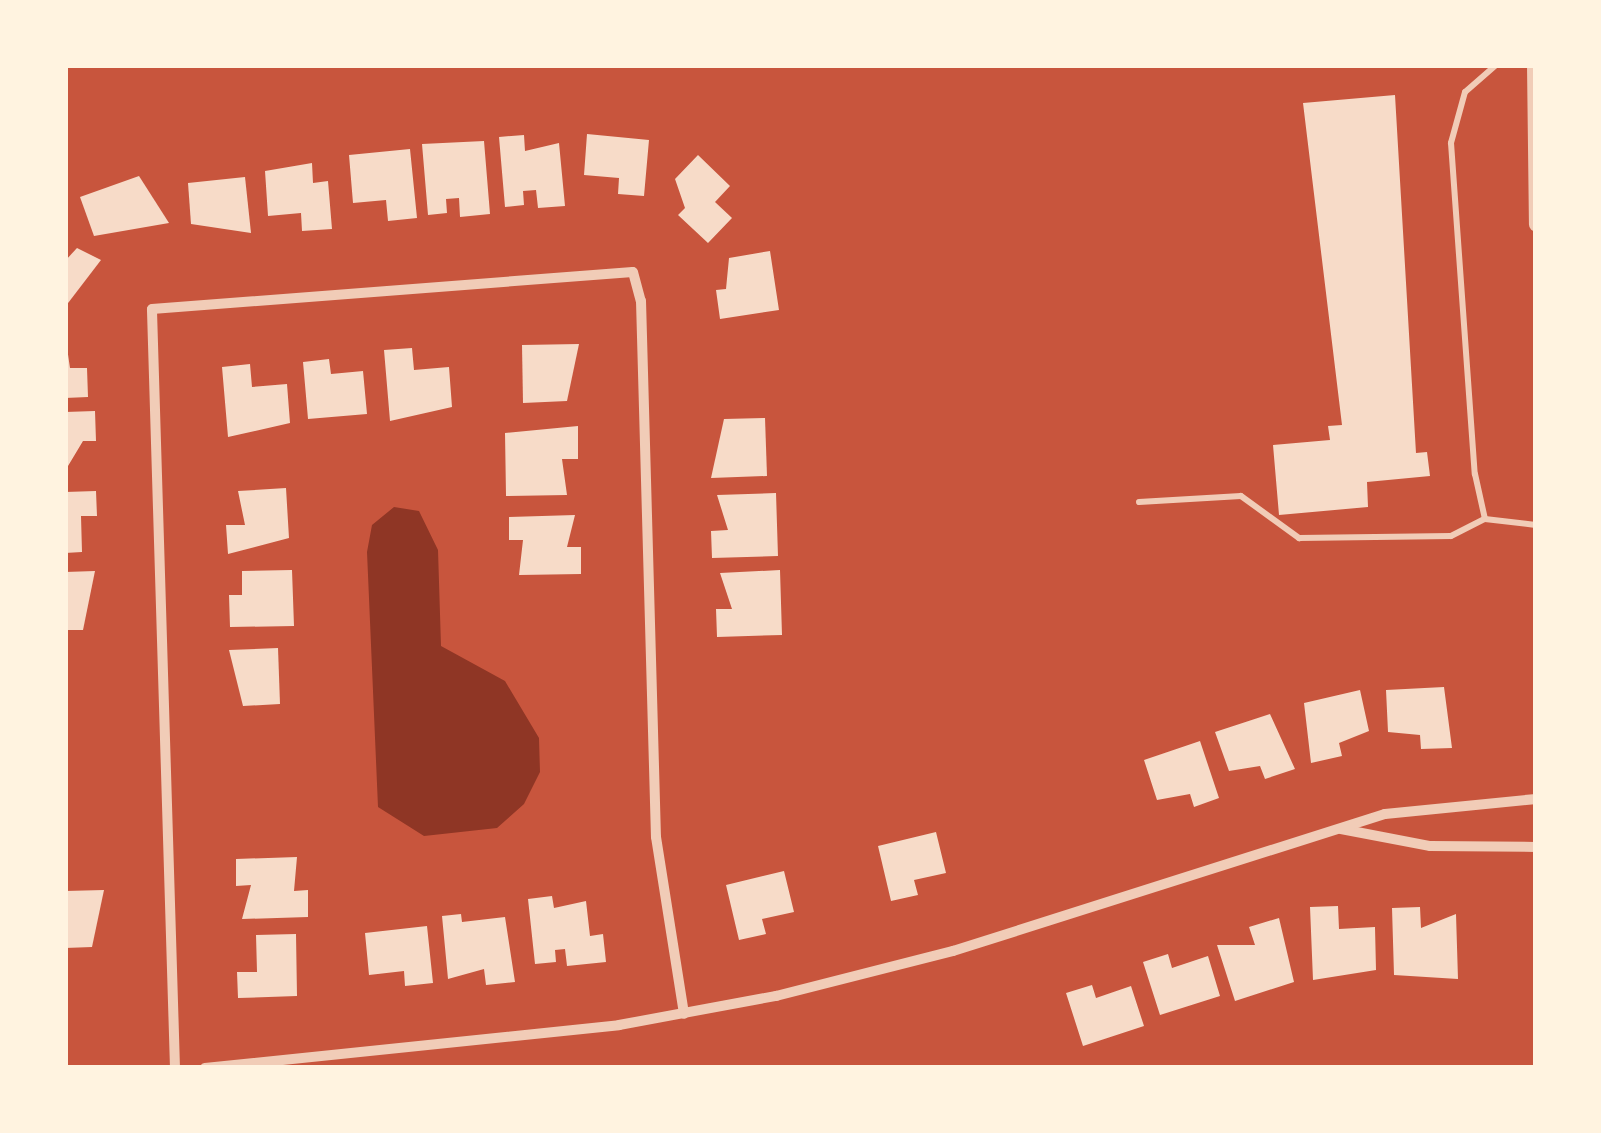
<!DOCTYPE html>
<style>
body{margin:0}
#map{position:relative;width:1601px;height:1133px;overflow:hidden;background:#c8553d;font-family:"Golos Text",sans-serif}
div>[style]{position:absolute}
.water>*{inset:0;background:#8f3625}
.building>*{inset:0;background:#f7dbc8}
.service>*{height:6px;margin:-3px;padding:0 3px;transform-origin:3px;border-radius:3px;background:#f1ccb7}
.minor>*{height:10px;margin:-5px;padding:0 5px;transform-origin:5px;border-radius:5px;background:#f1ccb7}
.tertiary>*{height:15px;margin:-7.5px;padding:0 7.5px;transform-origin:7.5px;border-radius:7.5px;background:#f1ccb7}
span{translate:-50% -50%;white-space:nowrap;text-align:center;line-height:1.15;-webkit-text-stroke:10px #fff3e0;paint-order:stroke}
.frame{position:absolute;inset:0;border:68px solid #fff3e0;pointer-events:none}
</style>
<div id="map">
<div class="water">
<i style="clip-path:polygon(394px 507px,419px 511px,438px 550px,441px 646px,505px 681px,539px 738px,540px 772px,524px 804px,497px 828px,424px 836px,378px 807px,367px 552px,372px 525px)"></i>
</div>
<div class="building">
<i style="clip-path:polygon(1395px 95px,1416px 453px,1427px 452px,1430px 476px,1367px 482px,1368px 507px,1279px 515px,1273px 445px,1330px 440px,1328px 426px,1342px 425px,1303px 103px)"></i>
<i style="clip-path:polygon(587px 134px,649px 140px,644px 196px,618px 194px,619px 178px,584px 175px)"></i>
<i style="clip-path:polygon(524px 135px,525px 151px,559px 143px,565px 206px,538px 208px,536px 190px,523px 191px,524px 205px,505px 207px,499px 137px)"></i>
<i style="clip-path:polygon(484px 141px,490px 214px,460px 217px,459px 198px,446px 199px,447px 213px,428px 215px,422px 144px)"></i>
<i style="clip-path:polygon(410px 149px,417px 218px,388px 221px,386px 200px,353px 203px,349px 155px)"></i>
<i style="clip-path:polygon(698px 155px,730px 186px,715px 202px,732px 218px,708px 243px,678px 215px,685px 208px,675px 179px)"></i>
<i style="clip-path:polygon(312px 163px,313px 183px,328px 181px,332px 229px,302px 231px,301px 213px,268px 216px,265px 171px)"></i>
<i style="clip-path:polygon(139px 176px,169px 223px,94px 236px,80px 197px)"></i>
<i style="clip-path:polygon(245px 177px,251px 233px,191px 224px,188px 183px)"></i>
<i style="clip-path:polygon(77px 248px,101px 260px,65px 307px,65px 261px)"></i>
<i style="clip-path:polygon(770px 251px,779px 310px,720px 319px,716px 290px,726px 289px,729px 258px)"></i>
<i style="clip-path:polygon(65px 334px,70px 368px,87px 368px,88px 397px,65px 398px)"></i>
<i style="clip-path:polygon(579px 344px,567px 401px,523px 403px,522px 345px)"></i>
<i style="clip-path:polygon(412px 348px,414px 370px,449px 367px,452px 407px,390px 421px,384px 350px)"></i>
<i style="clip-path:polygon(329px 359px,331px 374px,363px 371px,367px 414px,308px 419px,303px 362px)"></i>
<i style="clip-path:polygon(250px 364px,252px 387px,287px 384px,290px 423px,228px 437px,222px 367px)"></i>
<i style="clip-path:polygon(95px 411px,96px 441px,83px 441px,65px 471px,65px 412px)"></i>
<i style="clip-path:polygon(765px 418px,767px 476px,711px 478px,724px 419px)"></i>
<i style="clip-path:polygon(578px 426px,578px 459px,562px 459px,567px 495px,506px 496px,505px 433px)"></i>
<i style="clip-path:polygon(286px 488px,289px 538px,228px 554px,226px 525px,245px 525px,238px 491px)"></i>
<i style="clip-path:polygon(96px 491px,97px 516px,81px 516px,82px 552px,65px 553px,65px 492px)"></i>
<i style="clip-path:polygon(776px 493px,778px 556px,712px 558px,711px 531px,728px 530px,717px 495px)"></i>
<i style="clip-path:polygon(575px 515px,567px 547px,581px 547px,581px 574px,519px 575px,523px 540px,509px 540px,509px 517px)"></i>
<i style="clip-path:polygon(292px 570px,294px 626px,230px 627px,229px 595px,242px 595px,242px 571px)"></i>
<i style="clip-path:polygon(780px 570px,782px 635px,717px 637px,716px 609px,732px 609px,720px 573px)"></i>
<i style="clip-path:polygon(95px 571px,83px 630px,65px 630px,65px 572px)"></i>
<i style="clip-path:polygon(278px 648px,280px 704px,243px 706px,229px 650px)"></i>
<i style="clip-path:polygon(1444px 687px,1452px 748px,1421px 749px,1420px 735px,1388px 732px,1386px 690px)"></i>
<i style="clip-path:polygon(1360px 690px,1369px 731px,1339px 743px,1342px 756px,1311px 763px,1304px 703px)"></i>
<i style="clip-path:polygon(1270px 714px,1295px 769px,1265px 779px,1260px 766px,1229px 771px,1215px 732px)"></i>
<i style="clip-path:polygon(1200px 741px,1219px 798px,1194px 807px,1190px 794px,1157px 800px,1144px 760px)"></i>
<i style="clip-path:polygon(936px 832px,946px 873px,914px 880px,918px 895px,891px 901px,878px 846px)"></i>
<i style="clip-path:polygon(297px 857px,294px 891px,308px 890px,308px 917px,242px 919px,251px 885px,236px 886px,236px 859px)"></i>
<i style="clip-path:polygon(784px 871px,794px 912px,762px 919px,766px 934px,739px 940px,726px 885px)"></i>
<i style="clip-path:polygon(104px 890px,92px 947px,65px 948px,65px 891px)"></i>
<i style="clip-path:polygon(552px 896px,554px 908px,586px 901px,590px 936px,603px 934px,606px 962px,567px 966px,565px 949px,555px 950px,556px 962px,535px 964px,528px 899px)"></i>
<i style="clip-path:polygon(1338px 906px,1339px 929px,1375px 927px,1376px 970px,1313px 980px,1310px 907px)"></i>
<i style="clip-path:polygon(1420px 907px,1421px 928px,1456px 914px,1458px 979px,1394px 975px,1392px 908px)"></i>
<i style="clip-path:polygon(461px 914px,462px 922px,505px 917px,515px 982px,486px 985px,484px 969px,448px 979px,442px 916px)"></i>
<i style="clip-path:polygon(1279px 918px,1294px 982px,1235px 1001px,1217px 945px,1255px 945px,1249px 927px)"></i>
<i style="clip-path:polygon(427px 926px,433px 983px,405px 986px,404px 971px,369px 975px,365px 933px)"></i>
<i style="clip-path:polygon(296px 934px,297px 996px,238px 998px,237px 972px,257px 972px,256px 935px)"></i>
<i style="clip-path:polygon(1168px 954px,1172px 968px,1208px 956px,1220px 996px,1160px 1015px,1143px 962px)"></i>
<i style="clip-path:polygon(1092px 985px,1096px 998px,1131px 986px,1144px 1026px,1083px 1046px,1066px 993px)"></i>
</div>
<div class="service">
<i style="left:1496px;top:65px;width:41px;rotate:138.9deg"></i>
<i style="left:1465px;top:92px;width:53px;rotate:105.4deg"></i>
<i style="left:1451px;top:143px;width:332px;rotate:85.9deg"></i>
<i style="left:1475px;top:474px;width:46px;rotate:77.5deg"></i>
<i style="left:1485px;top:519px;width:51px;rotate:6.7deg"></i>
<i style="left:1139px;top:502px;width:102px;rotate:-3.4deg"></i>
<i style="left:1241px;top:496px;width:72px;rotate:35.9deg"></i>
<i style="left:1299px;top:538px;width:152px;rotate:-0.8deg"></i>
<i style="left:1451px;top:536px;width:38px;rotate:-27deg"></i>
</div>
<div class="minor">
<i style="left:1341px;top:829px;width:91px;rotate:10.8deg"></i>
<i style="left:1430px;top:846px;width:106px;rotate:0.5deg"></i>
<i style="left:175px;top:1068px;width:759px;rotate:-91.74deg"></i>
<i style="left:152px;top:309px;width:482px;rotate:-4.4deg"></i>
<i style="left:633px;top:272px;width:30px;rotate:75deg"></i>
<i style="left:641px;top:301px;width:536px;rotate:88.4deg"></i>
<i style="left:656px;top:837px;width:179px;rotate:81deg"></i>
<i style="left:205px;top:1068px;width:416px;rotate:-5.9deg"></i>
<i style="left:619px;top:1025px;width:160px;rotate:-10.5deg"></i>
<i style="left:776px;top:996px;width:183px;rotate:-14.3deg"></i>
<i style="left:953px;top:951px;width:453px;rotate:-17.6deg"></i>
<i style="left:1385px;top:814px;width:152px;rotate:-5.7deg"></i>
</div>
<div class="tertiary">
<i style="left:1534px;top:65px;width:159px;rotate:89.3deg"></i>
</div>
<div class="frame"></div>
</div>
